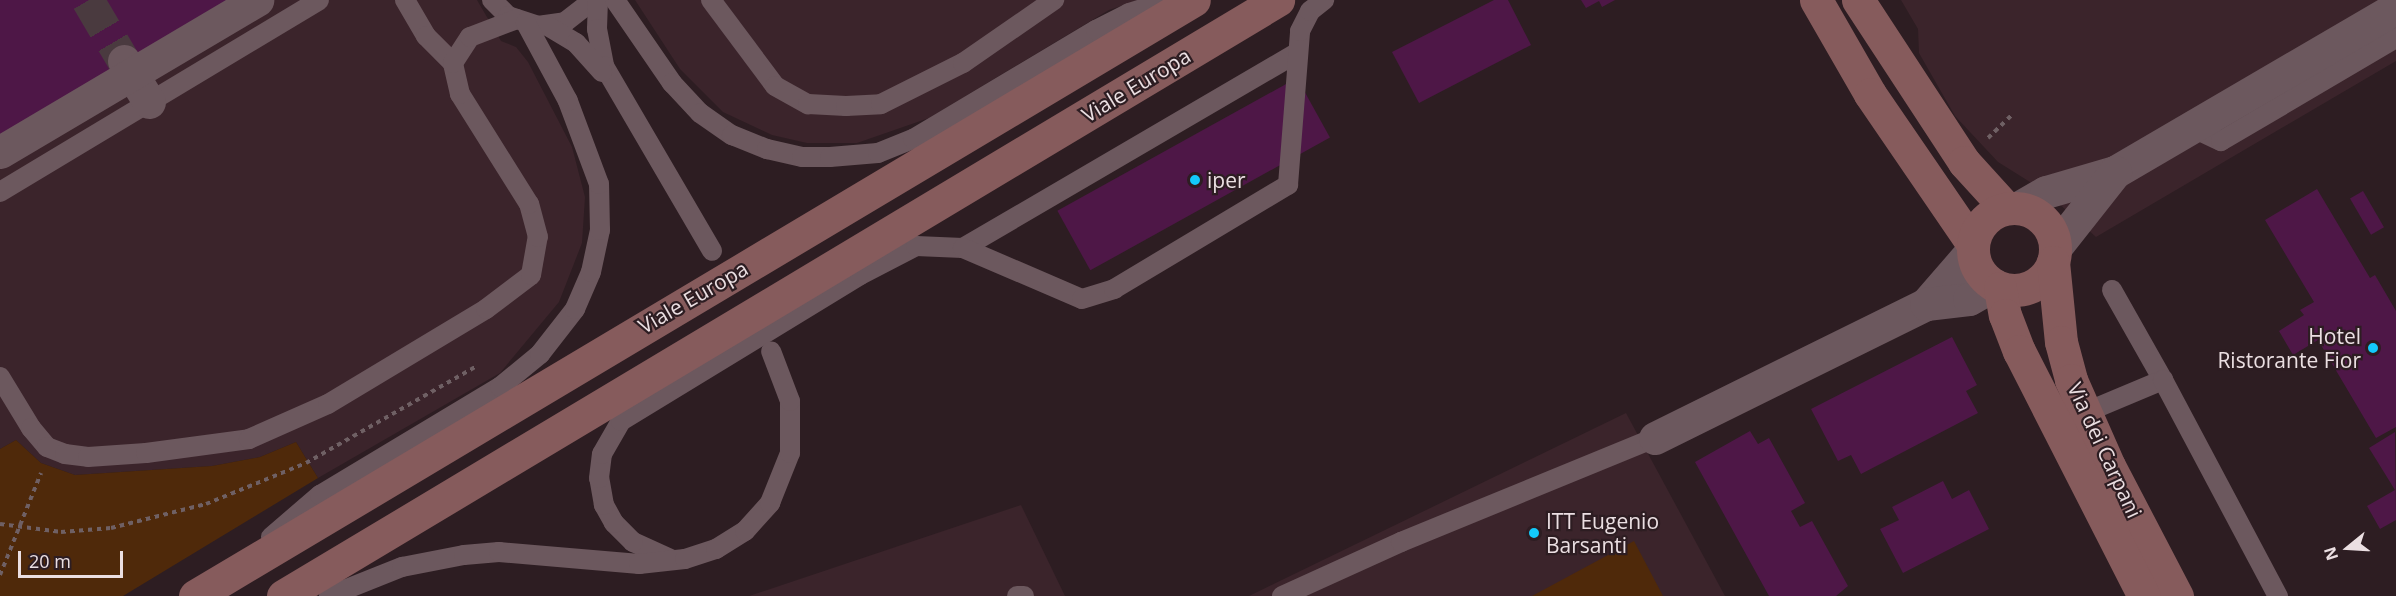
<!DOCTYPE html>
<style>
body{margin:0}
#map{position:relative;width:2396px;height:596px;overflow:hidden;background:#2d1d22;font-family:"Open Sans",sans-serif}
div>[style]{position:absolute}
.built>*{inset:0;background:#3b242b}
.green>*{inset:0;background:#4f290a}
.building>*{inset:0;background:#4e1747;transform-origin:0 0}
.street-tunnel>*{height:33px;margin-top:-16.5px;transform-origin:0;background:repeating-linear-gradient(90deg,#4a3a3f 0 33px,transparent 0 49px)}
.path>*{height:4px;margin-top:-2px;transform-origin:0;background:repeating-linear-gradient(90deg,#6f6064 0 4.5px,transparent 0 9px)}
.lane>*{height:20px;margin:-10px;padding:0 10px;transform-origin:10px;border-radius:10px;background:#6c585e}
.street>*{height:33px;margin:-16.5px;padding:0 16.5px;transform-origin:16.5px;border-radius:16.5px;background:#6c585e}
.secondary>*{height:33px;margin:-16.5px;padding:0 16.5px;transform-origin:16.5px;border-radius:16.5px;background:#865b5c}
.secondary>.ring{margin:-16.5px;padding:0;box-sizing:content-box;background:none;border:33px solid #865b5c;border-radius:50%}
.dots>*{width:16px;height:16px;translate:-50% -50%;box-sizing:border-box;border:3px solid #2d1d22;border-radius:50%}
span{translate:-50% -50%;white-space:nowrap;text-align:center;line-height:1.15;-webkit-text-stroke:4.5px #2d1d22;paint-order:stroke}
.street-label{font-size:21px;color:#ebdfe2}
.poi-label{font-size:21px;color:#ebdfe2}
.left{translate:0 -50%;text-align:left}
.right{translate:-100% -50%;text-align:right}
.north{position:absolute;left:2318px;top:518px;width:60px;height:60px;-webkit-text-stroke:4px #2d1d22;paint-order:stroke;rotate:252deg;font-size:16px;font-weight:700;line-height:24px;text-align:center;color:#ebdfe2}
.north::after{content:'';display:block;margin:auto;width:21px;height:27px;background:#ebdfe2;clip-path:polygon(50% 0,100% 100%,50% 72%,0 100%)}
.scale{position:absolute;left:18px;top:551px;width:105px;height:27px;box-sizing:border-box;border:3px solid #ebdfe2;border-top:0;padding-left:8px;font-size:18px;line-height:21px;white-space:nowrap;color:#ebdfe2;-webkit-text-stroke:4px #2d1d22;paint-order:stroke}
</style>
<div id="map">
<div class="built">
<i style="clip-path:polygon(0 0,477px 0,501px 41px,516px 47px,528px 62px,572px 147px,585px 197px,582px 243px,559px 302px,500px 373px,318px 478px,296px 442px,260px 457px,212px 466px,75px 475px,41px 463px,16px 440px,0 449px)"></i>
<i style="clip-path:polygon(635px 0,1139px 0,1109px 10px,929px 118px,857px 143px,807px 143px,772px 135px,723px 112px,680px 69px)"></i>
<i style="clip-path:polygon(1901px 0,2396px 0,2396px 61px,2096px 237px,2046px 192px,1998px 162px,1955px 116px,1919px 53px,1918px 29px)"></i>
<i style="clip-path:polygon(1626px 413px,1725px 596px,1249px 596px)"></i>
<i style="clip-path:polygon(1021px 505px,1065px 596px,749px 596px)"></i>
</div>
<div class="green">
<i style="clip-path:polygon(16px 440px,41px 463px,75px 475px,212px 466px,260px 457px,296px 442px,318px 478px,123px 596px,0 596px,0 449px)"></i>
<i style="clip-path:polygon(1634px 541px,1663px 596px,1532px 596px)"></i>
</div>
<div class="building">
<i style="clip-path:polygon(0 0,227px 0,0 135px)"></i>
<i style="clip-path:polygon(1494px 0,1508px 0,1531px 45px,1419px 103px,1392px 52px)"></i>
<i style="clip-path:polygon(1581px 0,1615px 0,1602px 7px,1599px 1px,1586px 8px)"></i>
<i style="left:1297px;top:78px;width:68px;height:274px;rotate:61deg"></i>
<i style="clip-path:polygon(2317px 189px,2370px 278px,2375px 275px,2396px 311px,2396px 427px,2376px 438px,2318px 340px,2293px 355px,2279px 331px,2304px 315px,2300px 310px,2314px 302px,2265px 220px)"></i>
<i style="left:2363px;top:191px;width:42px;height:15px;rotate:60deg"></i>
<i style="clip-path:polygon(1952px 337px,1977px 385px,1966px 391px,1978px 413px,1861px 474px,1851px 455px,1838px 461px,1811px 409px)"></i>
<i style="clip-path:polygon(1750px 431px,1758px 444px,1769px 438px,1805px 503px,1791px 511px,1800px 527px,1812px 521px,1848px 586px,1836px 596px,1769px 596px,1695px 462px)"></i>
<i style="clip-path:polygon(2395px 432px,2396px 520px,2380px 529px,2367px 506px,2395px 490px,2369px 448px)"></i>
<i style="clip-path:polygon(1943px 481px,1952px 499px,1969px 490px,1989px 529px,1903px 573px,1880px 529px,1899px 520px,1892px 507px)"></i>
</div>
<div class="street-tunnel">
<i style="left:88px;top:0;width:71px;rotate:59.5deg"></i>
</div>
<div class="path">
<i style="left:1988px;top:138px;width:32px;rotate:-44deg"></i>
<i style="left:0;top:524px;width:62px;rotate:7.5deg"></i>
<i style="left:61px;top:532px;width:50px;rotate:-4.6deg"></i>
<i style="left:111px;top:528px;width:98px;rotate:-14.2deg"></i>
<i style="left:206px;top:504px;width:108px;rotate:-22.3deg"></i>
<i style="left:306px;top:463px;width:194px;rotate:-29.6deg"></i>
<i style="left:0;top:575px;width:110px;rotate:-68.1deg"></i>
</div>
<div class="lane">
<i style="left:405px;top:0;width:42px;rotate:59.7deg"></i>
<i style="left:426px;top:36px;width:38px;rotate:45deg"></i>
<i style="left:492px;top:0;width:23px;rotate:45deg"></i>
<i style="left:508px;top:16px;width:32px;rotate:18deg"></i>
<i style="left:538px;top:26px;width:27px;rotate:-8deg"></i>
<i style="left:565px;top:22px;width:36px;rotate:-38deg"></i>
<i style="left:598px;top:0;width:29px;rotate:92deg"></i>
<i style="left:597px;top:29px;width:38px;rotate:79deg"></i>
<i style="left:604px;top:66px;width:214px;rotate:59.7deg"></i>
<i style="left:615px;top:0;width:101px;rotate:55.5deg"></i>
<i style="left:672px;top:83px;width:41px;rotate:47deg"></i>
<i style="left:700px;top:113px;width:39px;rotate:35deg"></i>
<i style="left:732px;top:135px;width:38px;rotate:22deg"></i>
<i style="left:767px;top:149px;width:36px;rotate:13deg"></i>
<i style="left:802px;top:157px;width:28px"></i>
<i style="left:830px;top:157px;width:48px;rotate:-4.8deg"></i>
<i style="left:878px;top:153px;width:38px;rotate:-22deg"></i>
<i style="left:913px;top:139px;width:213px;rotate:-30.8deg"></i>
<i style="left:1096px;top:30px;width:37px;rotate:-27deg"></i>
<i style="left:1129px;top:13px;width:44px;rotate:-17.2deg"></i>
<i style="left:711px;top:0;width:107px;rotate:53.3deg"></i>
<i style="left:775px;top:86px;width:38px;rotate:29deg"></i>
<i style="left:808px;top:104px;width:38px;rotate:3deg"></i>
<i style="left:846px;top:106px;width:35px;rotate:-3deg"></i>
<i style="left:881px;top:104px;width:92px;rotate:-26.6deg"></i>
<i style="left:963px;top:63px;width:111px;rotate:-34.7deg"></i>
<i style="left:546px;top:25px;width:35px;rotate:31deg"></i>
<i style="left:576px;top:43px;width:39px;rotate:48deg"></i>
<i style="left:2193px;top:128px;width:31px;rotate:25deg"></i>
<i style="left:2221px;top:141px;width:203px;rotate:-30.5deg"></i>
<i style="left:0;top:192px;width:372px;rotate:-31deg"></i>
<i style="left:963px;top:248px;width:388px;rotate:-30.3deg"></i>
<i style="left:2112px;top:290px;width:103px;rotate:60.5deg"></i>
<i style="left:0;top:377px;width:60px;rotate:58.7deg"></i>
<i style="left:31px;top:428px;width:25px;rotate:50deg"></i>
<i style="left:47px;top:447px;width:19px;rotate:21deg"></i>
<i style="left:65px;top:454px;width:23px;rotate:7deg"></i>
<i style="left:88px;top:457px;width:58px;rotate:-3.9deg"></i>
<i style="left:146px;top:453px;width:104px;rotate:-7.7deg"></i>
<i style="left:249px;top:439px;width:86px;rotate:-23.9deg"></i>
<i style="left:328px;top:404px;width:184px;rotate:-31deg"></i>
<i style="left:486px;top:309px;width:56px;rotate:-37.1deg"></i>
<i style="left:531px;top:275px;width:39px;rotate:-80deg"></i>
<i style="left:538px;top:237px;width:34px;rotate:-105deg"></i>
<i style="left:529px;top:204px;width:130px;rotate:-122.1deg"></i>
<i style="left:460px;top:94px;width:32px;rotate:-103deg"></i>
<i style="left:453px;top:63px;width:31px;rotate:-57deg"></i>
<i style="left:470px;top:37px;width:50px;rotate:-21deg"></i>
<i style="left:2084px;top:413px;width:86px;rotate:-22.7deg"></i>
<i style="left:2163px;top:380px;width:245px;rotate:62deg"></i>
<i style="left:271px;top:537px;width:65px;rotate:-40.6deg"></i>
<i style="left:320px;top:495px;width:210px;rotate:-31deg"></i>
<i style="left:500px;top:387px;width:52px;rotate:-39.5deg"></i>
<i style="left:540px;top:354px;width:57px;rotate:-52.1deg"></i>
<i style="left:575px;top:309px;width:40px;rotate:-66.6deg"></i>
<i style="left:591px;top:272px;width:43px;rotate:-77.9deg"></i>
<i style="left:600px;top:230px;width:46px;rotate:-91.2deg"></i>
<i style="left:599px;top:184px;width:89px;rotate:-110.5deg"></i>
<i style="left:568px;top:101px;width:89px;rotate:-118.3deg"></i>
<i style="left:673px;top:560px;width:44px;rotate:-155.8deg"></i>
<i style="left:633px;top:542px;width:27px;rotate:-135deg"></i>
<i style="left:614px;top:523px;width:21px;rotate:-119deg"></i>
<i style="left:604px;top:505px;width:27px;rotate:-100deg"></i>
<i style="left:599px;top:478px;width:24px;rotate:-83deg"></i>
<i style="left:602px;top:454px;width:38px;rotate:-60deg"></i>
<i style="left:621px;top:421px;width:280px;rotate:-31.4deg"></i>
<i style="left:860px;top:275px;width:63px;rotate:-27.4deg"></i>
<i style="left:916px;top:246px;width:47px;rotate:2.4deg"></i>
<i style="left:963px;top:248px;width:129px;rotate:23.2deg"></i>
<i style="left:1082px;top:299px;width:34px;rotate:-17deg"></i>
<i style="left:1114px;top:289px;width:203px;rotate:-30.9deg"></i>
<i style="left:1288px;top:185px;width:154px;rotate:-85.5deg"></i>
<i style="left:1300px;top:31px;width:22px;rotate:-63deg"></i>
<i style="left:1310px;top:11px;width:18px;rotate:-38deg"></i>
<i style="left:329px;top:596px;width:79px;rotate:-21.7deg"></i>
<i style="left:402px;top:567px;width:63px;rotate:-11deg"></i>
<i style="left:464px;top:555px;width:35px;rotate:-5deg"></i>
<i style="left:499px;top:552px;width:141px;rotate:4.9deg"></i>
<i style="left:639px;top:564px;width:46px;rotate:-6.2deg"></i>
<i style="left:685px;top:559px;width:33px;rotate:-18deg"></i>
<i style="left:716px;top:549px;width:34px;rotate:-32deg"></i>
<i style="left:745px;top:531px;width:38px;rotate:-48deg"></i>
<i style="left:770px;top:503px;width:54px;rotate:-68.2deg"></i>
<i style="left:790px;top:453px;width:52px;rotate:-90deg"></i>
<i style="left:790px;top:401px;width:53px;rotate:-110.8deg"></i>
<i style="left:1017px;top:596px;width:7px"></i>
<i style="left:1282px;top:596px;width:131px;rotate:-24.4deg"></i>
<i style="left:1401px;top:542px;width:274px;rotate:-22.3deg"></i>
</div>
<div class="street">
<i style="left:124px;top:61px;width:48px;rotate:58.6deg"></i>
<i style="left:0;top:152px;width:299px;rotate:-30.6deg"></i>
<i style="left:2018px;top:208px;width:32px;rotate:-30deg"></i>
<i style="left:2046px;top:192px;width:72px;rotate:-16.2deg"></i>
<i style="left:2115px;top:172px;width:325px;rotate:-30.3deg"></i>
<i style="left:2055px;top:248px;width:97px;rotate:-51.7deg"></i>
<i style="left:1926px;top:304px;width:70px;rotate:-49deg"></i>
<i style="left:1655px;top:438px;width:302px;rotate:-26.3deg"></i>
<i style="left:1926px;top:304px;width:43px;rotate:-6.6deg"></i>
<i style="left:1969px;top:299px;width:29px;rotate:-29deg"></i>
</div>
<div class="secondary">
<i style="left:1816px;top:0;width:108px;rotate:60.1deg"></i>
<i style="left:1870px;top:94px;width:181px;rotate:55.6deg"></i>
<i style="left:1858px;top:0;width:194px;rotate:56.8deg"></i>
<i style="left:1964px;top:162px;width:62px;rotate:47.6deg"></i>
<i class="ring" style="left:1973px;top:208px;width:49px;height:49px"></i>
<i style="left:2053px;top:262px;width:80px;rotate:84.3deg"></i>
<i style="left:2061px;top:342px;width:39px;rotate:75deg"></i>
<i style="left:2071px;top:380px;width:94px;rotate:66.2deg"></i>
<i style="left:2109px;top:466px;width:147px;rotate:62.4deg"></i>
<i style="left:2000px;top:288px;width:27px;rotate:80deg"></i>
<i style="left:2005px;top:315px;width:39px;rotate:69deg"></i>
<i style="left:2019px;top:351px;width:275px;rotate:63deg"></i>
<i style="left:195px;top:596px;width:1163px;rotate:-30.82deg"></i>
<i style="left:283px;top:596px;width:1160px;rotate:-30.92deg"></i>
</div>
<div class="dots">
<i style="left:1195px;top:180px;background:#13cafb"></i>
<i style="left:2373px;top:348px;background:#13cafb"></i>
<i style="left:1534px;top:533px;background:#13cafb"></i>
</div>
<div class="street-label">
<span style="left:1136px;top:85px;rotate:-31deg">Viale Europa</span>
<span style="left:693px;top:297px;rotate:-30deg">Viale Europa</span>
<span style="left:2105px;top:450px;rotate:65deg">Via dei Carpani</span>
</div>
<div class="poi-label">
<span class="left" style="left:1207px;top:180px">iper</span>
<span class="right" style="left:2361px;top:348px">Hotel<br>Ristorante Fior</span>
<span class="left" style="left:1546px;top:533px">ITT Eugenio<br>Barsanti</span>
</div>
<div class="north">N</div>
<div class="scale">20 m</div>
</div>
